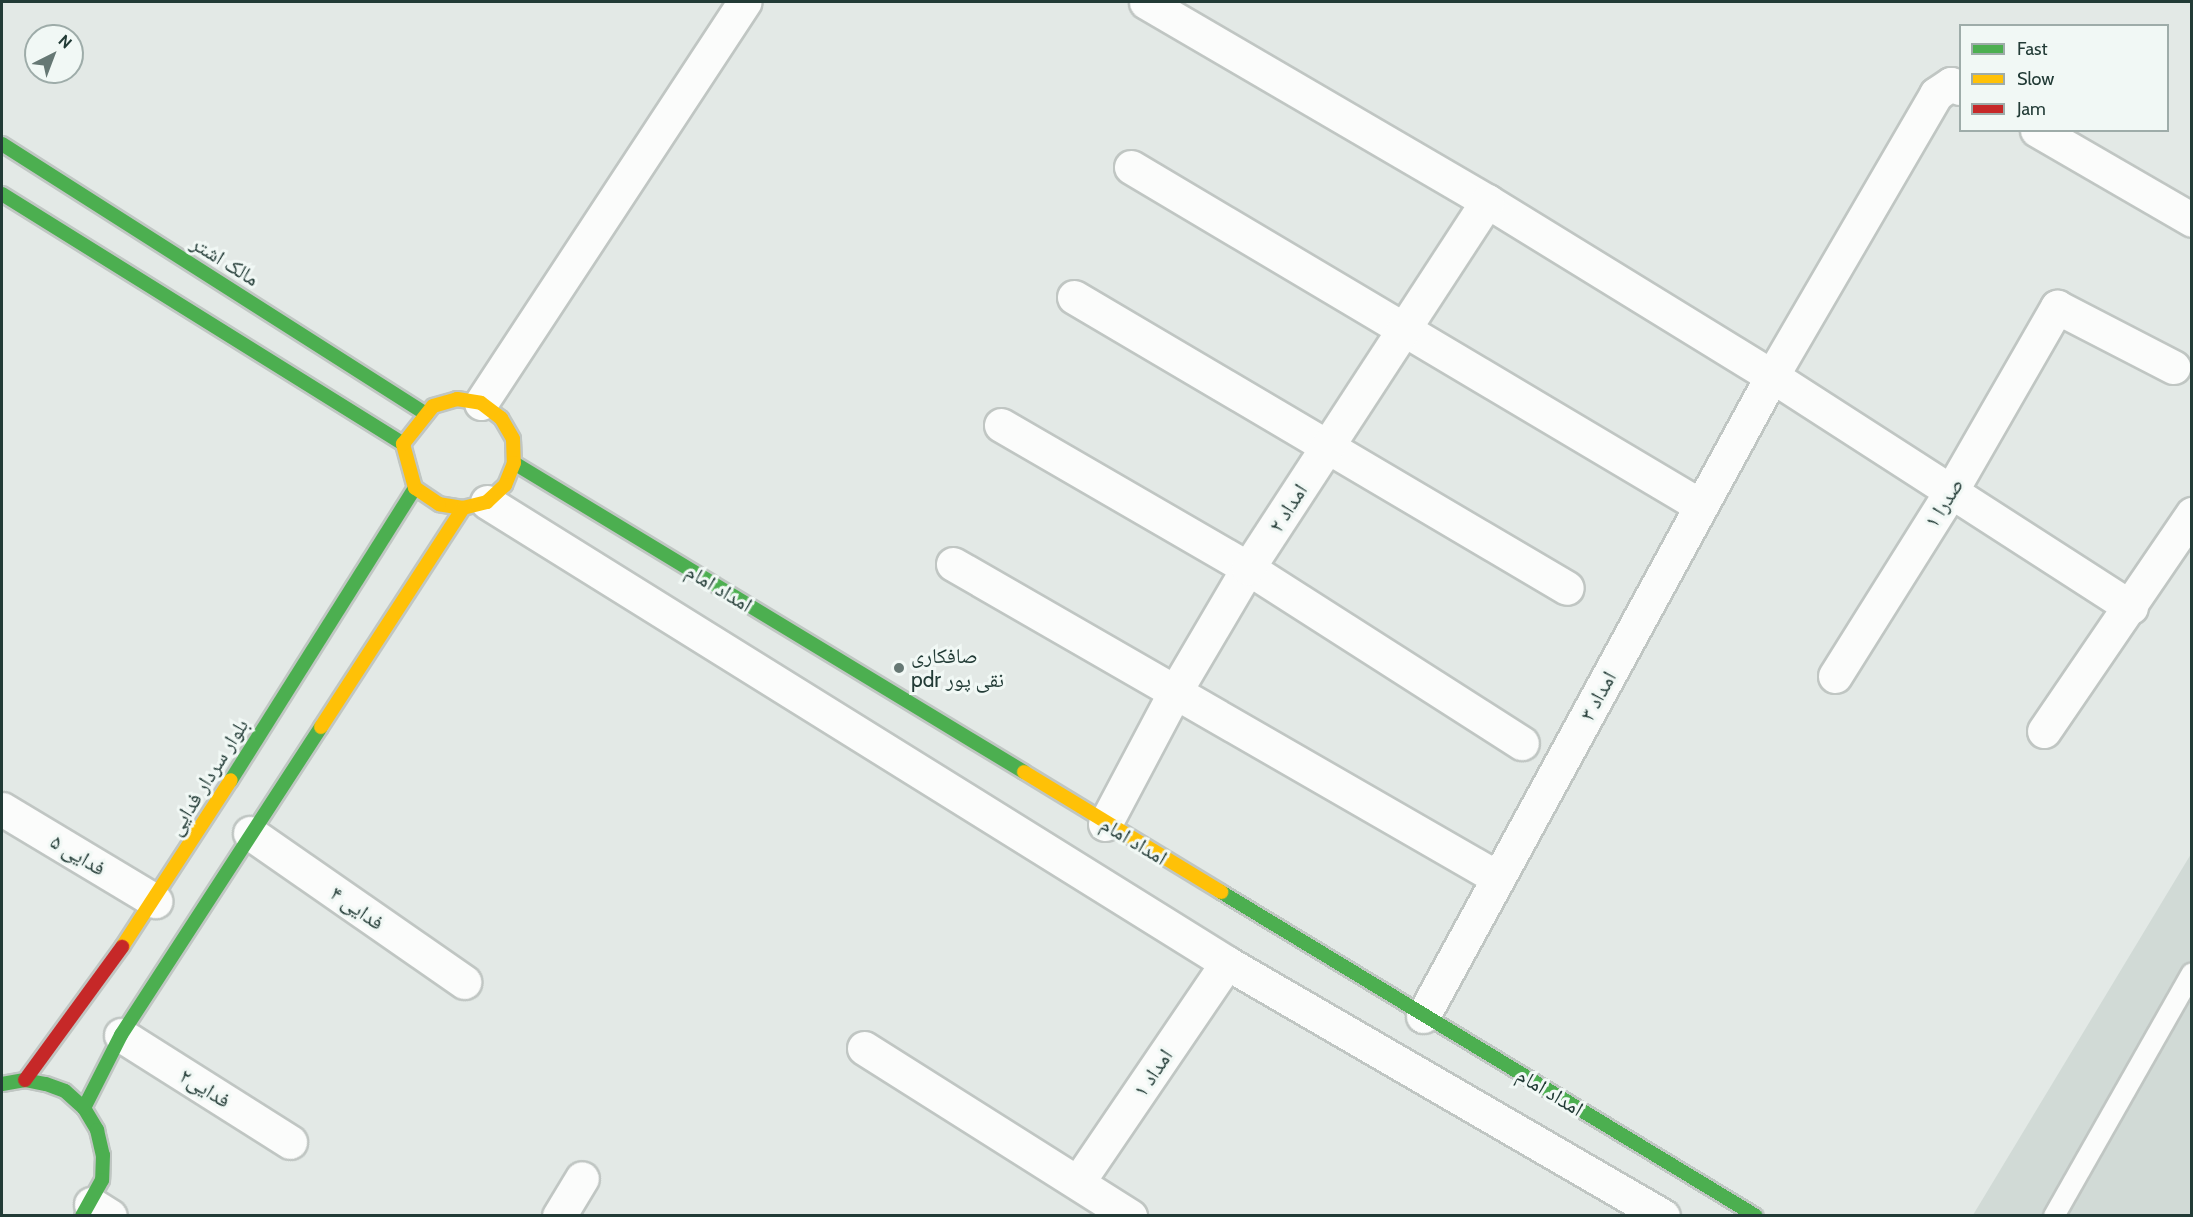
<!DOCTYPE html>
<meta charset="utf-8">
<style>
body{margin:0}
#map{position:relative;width:2193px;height:1217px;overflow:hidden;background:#e3e9e6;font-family:Cabin,"Noto Naskh Arabic",sans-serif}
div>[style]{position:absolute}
.built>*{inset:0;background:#d1dad6}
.roads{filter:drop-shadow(2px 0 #c0c6c3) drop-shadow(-2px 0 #c0c6c3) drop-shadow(0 2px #c0c6c3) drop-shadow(0 -2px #c0c6c3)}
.lane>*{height:20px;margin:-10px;padding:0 10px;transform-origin:10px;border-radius:10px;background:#fbfcfb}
.street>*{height:33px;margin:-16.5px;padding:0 16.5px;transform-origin:16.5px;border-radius:16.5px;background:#fbfcfb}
.fast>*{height:14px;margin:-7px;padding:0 7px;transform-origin:7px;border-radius:7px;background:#4caf50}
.slow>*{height:14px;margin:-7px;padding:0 7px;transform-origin:7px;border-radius:7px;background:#ffc107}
.jam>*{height:14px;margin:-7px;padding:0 7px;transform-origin:7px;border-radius:7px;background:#c62828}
.dots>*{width:16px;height:16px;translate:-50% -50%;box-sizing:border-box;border:3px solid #f1f8f5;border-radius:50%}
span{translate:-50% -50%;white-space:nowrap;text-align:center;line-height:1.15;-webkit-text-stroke:6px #f1f8f5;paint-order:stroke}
.street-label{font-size:21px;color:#223b36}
.poi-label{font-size:21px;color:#223b36}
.left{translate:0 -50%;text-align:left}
.frame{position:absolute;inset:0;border:3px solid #223b36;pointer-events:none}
.legend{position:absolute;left:1959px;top:24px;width:210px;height:108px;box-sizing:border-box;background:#f1f8f5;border:2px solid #9eaca9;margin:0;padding:8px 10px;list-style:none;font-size:18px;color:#223b36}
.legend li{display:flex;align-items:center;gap:12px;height:30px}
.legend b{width:30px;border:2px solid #9eaca9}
.north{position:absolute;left:24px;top:24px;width:60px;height:60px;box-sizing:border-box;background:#f1f8f5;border:2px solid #9eaca9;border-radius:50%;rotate:42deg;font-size:16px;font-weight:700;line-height:24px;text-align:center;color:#223b36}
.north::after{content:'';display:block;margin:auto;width:21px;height:27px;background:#667874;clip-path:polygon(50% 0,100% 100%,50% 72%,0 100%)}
</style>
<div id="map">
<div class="built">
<i style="clip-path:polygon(2191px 854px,2191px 1215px,1973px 1215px)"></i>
</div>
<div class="roads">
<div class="lane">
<i style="left:2054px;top:1216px;width:279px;rotate:-60.4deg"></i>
</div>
<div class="street">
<i style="left:1146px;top:2px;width:395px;rotate:30.3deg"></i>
<i style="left:1487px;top:201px;width:334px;rotate:31.6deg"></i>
<i style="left:1772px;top:376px;width:427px;rotate:32.8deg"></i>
<i style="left:2037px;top:130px;width:179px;rotate:30.1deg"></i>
<i style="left:1131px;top:167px;width:663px;rotate:30.74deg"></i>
<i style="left:1074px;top:297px;width:572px;rotate:30.55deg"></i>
<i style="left:481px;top:403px;width:480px;rotate:-56.7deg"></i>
<i style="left:1001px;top:425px;width:285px;rotate:30.1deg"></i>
<i style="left:1248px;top:568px;width:325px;rotate:32.6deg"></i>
<i style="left:487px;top:502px;width:872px;rotate:31.92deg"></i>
<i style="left:1227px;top:963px;width:504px;rotate:30.13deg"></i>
<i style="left:953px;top:564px;width:629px;rotate:29.95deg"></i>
<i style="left:1835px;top:676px;width:216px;rotate:-57.9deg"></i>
<i style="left:1950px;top:493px;width:215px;rotate:-60.1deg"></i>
<i style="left:2057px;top:307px;width:131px;rotate:27.3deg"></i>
<i style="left:2044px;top:731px;width:263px;rotate:-55.7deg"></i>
<i style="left:2px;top:809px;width:179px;rotate:31deg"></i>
<i style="left:1105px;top:824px;width:152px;rotate:-62.1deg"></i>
<i style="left:1176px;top:690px;width:142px;rotate:-59.5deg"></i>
<i style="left:1248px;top:568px;width:438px;rotate:-56.9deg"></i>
<i style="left:250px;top:833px;width:261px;rotate:34.8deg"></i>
<i style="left:1423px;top:1016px;width:729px;rotate:-61.4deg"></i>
<i style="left:1772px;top:376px;width:326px;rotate:-59.8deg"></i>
<i style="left:1936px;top:94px;width:18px;rotate:-34deg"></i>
<i style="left:1951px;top:84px;width:10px;rotate:24deg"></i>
<i style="left:121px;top:1035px;width:200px;rotate:32.3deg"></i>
<i style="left:864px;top:1048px;width:315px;rotate:32.3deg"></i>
<i style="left:1078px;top:1182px;width:265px;rotate:-55.8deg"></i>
<i style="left:91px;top:1204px;width:22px;rotate:32deg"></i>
<i style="left:559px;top:1216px;width:44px;rotate:-58.8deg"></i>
</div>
<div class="fast">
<i style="left:2px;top:144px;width:503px;rotate:32.49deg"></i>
<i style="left:2px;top:194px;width:473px;rotate:31.9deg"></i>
<i style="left:514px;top:463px;width:596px;rotate:31.21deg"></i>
<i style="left:231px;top:780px;width:345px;rotate:-57.8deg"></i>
<i style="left:1221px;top:892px;width:625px;rotate:31.2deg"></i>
<i style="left:2px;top:1084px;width:23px;rotate:-10deg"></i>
<i style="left:25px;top:1080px;width:21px;rotate:11deg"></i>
<i style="left:46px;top:1084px;width:20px;rotate:20deg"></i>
<i style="left:65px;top:1091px;width:25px;rotate:42deg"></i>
<i style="left:84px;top:1108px;width:26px;rotate:59deg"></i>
<i style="left:97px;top:1130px;width:26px;rotate:77deg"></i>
<i style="left:103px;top:1155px;width:25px;rotate:92deg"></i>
<i style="left:102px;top:1180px;width:41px;rotate:119.1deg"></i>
<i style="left:84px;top:1108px;width:82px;rotate:-63.1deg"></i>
<i style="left:121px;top:1035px;width:367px;rotate:-57deg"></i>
</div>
<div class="slow">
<i style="left:457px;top:399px;width:24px;rotate:9deg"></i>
<i style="left:481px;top:403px;width:25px;rotate:37deg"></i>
<i style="left:501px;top:418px;width:24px;rotate:60deg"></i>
<i style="left:513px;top:439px;width:24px;rotate:88deg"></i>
<i style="left:514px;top:463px;width:24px;rotate:112deg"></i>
<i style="left:505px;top:485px;width:25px;rotate:137deg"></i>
<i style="left:487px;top:502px;width:25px;rotate:166deg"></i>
<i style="left:463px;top:508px;width:24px;rotate:-171deg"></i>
<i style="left:439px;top:504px;width:29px;rotate:-146deg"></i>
<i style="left:415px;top:488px;width:46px;rotate:-105.3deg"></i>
<i style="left:403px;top:444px;width:48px;rotate:-51.7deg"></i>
<i style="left:433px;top:406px;width:25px;rotate:-16deg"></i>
<i style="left:321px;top:727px;width:261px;rotate:-57deg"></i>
<i style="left:1024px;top:772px;width:231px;rotate:31.3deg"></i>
<i style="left:122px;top:947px;width:199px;rotate:-56.9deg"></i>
</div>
<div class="jam">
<i style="left:25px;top:1080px;width:165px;rotate:-53.9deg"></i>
</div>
</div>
<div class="dots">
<i style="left:899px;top:668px;background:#667874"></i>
</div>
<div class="street-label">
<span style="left:225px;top:261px;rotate:32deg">مالک اشتر</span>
<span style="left:1944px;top:503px;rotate:-58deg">صدرا ۱</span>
<span style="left:1288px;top:508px;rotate:-57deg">امداد ۲</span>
<span style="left:719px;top:588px;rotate:31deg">امداد امام</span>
<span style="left:1598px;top:696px;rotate:-61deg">امداد ۳</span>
<span style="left:208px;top:777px;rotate:-58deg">بلوار سردار فدایی</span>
<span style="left:1134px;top:841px;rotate:31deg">امداد امام</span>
<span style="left:78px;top:855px;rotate:31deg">فدایی ۵</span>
<span style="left:357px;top:908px;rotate:35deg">فدایی ۴</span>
<span style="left:1153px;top:1073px;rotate:-56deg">امداد ۱</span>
<span style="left:205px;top:1088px;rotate:32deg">فدایی۲</span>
<span style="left:1550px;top:1092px;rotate:31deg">امداد امام</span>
</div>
<div class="poi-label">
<span class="left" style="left:911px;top:668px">صافکاری<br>pdr نقی پور</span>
</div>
<div class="frame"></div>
<ul class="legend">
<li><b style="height:8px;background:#4caf50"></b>Fast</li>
<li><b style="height:8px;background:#ffc107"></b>Slow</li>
<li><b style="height:8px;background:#c62828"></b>Jam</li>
</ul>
<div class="north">N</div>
</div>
